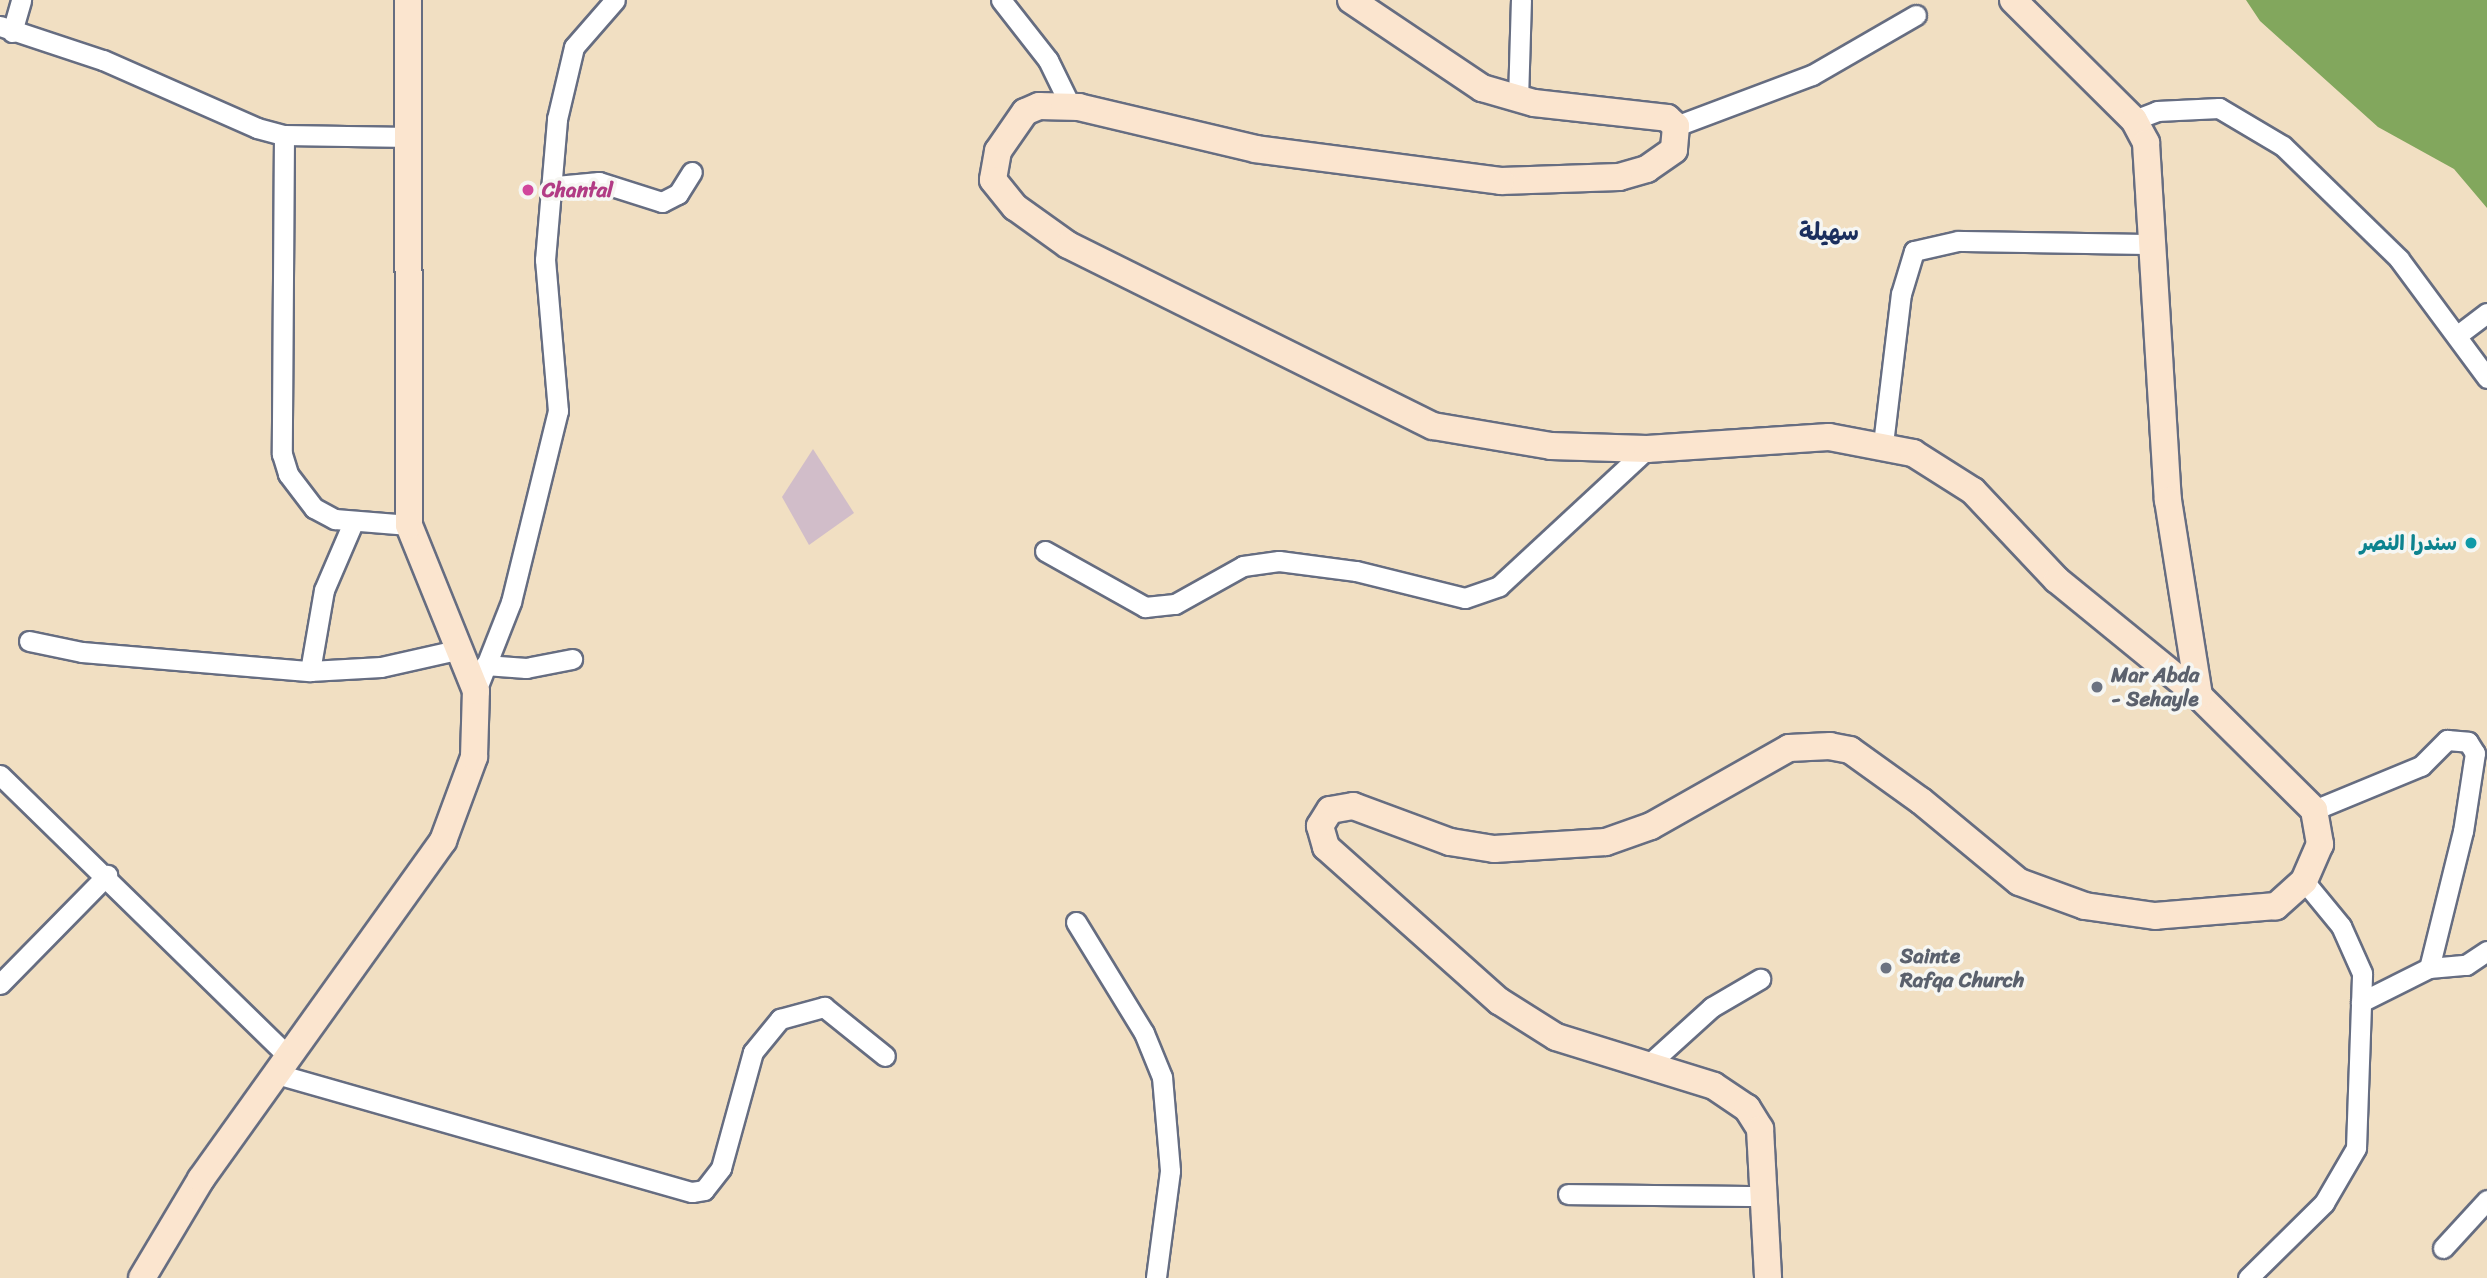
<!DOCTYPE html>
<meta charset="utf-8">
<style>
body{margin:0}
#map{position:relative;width:2487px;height:1278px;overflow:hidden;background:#f1dfc2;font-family:Sriracha,"Playpen Sans Arabic",sans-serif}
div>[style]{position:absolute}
.industrial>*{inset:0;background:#d1bdc9}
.forest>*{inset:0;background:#82a75d}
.roads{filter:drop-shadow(2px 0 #666d81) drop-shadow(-2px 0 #666d81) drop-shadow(0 2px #666d81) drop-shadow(0 -2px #666d81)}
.street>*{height:19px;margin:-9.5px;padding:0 9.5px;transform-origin:9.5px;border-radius:9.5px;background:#fff}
.secondary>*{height:26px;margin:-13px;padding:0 13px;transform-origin:13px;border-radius:13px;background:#fbe5cf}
.dots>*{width:19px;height:19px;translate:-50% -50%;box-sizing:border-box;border:4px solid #f6f6f2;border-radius:50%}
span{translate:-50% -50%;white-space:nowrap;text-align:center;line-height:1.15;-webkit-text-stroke:7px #f6f6f2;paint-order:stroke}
.hotel-label{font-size:21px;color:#b23c85;font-weight:700}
.left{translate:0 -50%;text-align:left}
.culture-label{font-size:21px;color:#0d838f;font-weight:700}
.right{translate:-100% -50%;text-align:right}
.worship-label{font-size:21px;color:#5b616d;font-weight:700}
.quarter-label{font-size:24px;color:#1b2f5e;font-weight:700}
</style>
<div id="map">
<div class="industrial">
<i style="clip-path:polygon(813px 449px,854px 513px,809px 545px,782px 497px)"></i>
</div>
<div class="forest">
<i style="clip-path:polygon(2246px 0,2487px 0,2487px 208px,2454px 169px,2378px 127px,2260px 21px)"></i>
</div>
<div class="roads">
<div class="street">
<i style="left:1001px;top:0;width:76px;rotate:51.9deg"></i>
<i style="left:1048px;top:60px;width:52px;rotate:63.9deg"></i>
<i style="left:0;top:26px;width:108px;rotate:18.3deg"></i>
<i style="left:103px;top:60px;width:168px;rotate:23.8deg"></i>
<i style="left:257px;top:128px;width:28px;rotate:15deg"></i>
<i style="left:284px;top:135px;width:126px;rotate:0.9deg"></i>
<i style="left:12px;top:32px;width:33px;rotate:-74deg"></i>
<i style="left:1518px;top:100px;width:100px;rotate:-88.3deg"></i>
<i style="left:2134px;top:120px;width:25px;rotate:-21deg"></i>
<i style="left:2157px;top:111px;width:62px;rotate:-2.8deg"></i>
<i style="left:2219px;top:108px;width:74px;rotate:30.7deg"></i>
<i style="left:2283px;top:146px;width:162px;rotate:44.2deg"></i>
<i style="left:2399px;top:259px;width:148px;rotate:53.5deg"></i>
<i style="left:1676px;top:126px;width:145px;rotate:-20.6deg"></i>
<i style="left:1812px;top:75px;width:120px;rotate:-30deg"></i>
<i style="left:284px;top:135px;width:319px;rotate:90.4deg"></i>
<i style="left:282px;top:454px;width:21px;rotate:73deg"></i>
<i style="left:288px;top:474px;width:43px;rotate:52.6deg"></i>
<i style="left:314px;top:508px;width:24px;rotate:28deg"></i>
<i style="left:335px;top:519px;width:74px;rotate:4.6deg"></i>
<i style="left:556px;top:186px;width:43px;rotate:-5.3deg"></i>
<i style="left:599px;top:182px;width:66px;rotate:17.6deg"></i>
<i style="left:662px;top:202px;width:18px;rotate:-27deg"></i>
<i style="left:678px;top:194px;width:26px;rotate:-58deg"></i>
<i style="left:2459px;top:334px;width:35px;rotate:-37deg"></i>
<i style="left:1883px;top:444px;width:151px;rotate:-83.2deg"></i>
<i style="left:1901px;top:294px;width:45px;rotate:-73.2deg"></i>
<i style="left:1914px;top:251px;width:45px;rotate:-12.8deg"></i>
<i style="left:1958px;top:241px;width:194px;rotate:0.9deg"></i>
<i style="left:1045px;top:551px;width:115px;rotate:29.2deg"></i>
<i style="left:1145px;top:607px;width:30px;rotate:-6deg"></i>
<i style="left:1175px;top:604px;width:78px;rotate:-29.2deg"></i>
<i style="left:1243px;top:566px;width:36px;rotate:-8deg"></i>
<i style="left:1279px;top:561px;width:78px;rotate:7.4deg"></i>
<i style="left:1356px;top:571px;width:112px;rotate:13.9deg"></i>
<i style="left:1465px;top:598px;width:36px;rotate:-19deg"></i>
<i style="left:1499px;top:586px;width:202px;rotate:-42.8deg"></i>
<i style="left:29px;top:641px;width:54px;rotate:11.7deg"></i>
<i style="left:82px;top:652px;width:229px;rotate:4.8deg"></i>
<i style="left:310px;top:671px;width:71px;rotate:-3.2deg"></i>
<i style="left:381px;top:667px;width:82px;rotate:-12.7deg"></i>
<i style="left:485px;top:665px;width:41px;rotate:4.2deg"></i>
<i style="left:526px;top:668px;width:47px;rotate:-11.1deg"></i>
<i style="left:310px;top:671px;width:82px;rotate:-80.2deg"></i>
<i style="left:324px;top:590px;width:71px;rotate:-66.7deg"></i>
<i style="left:476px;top:691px;width:96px;rotate:-68.5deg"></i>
<i style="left:511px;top:602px;width:197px;rotate:-76.2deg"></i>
<i style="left:558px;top:411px;width:152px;rotate:-94.9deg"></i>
<i style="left:545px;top:260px;width:142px;rotate:-85.1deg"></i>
<i style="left:557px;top:119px;width:74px;rotate:-76.7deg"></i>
<i style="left:574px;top:47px;width:62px;rotate:-48.9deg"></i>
<i style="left:0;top:775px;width:405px;rotate:44.3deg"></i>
<i style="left:2314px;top:810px;width:116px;rotate:-22.4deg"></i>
<i style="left:2421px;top:766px;width:37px;rotate:-45deg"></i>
<i style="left:2447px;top:740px;width:21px;rotate:5deg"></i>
<i style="left:2468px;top:742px;width:13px;rotate:58deg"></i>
<i style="left:2475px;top:753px;width:79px;rotate:98.7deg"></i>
<i style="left:2463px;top:831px;width:141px;rotate:103.9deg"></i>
<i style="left:2429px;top:968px;width:37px;rotate:-5deg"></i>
<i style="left:2466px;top:965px;width:25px;rotate:-34deg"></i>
<i style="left:1076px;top:922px;width:130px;rotate:58.5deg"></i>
<i style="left:1144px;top:1033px;width:48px;rotate:67.8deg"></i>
<i style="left:1162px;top:1077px;width:94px;rotate:85.1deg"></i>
<i style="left:1170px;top:1171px;width:108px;rotate:97.5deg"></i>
<i style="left:0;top:984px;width:153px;rotate:-45.5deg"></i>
<i style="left:2361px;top:1002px;width:76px;rotate:-26.6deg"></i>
<i style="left:1648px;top:1065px;width:86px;rotate:-42.2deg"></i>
<i style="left:1712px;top:1007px;width:56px;rotate:-30.3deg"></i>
<i style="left:277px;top:1074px;width:431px;rotate:15.9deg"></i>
<i style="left:692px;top:1192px;width:12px;rotate:-9deg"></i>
<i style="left:704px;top:1190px;width:28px;rotate:-52deg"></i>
<i style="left:721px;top:1168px;width:120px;rotate:-74.6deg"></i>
<i style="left:753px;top:1052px;width:43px;rotate:-50.7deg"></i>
<i style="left:780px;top:1019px;width:46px;rotate:-15.3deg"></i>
<i style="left:824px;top:1007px;width:78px;rotate:38.8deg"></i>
<i style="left:1568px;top:1194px;width:195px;rotate:0.6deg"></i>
<i style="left:2443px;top:1248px;width:65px;rotate:-47.5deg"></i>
<i style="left:2248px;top:1278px;width:107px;rotate:-44.6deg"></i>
<i style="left:2324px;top:1203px;width:64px;rotate:-59.8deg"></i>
<i style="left:2356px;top:1148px;width:175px;rotate:-88deg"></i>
<i style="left:2362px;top:973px;width:51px;rotate:-114.1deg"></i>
<i style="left:2341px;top:926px;width:58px;rotate:-129.4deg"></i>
</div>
<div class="secondary">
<i style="left:1351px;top:0;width:158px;rotate:33.9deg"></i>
<i style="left:1482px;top:88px;width:54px;rotate:16.1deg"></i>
<i style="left:1534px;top:103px;width:134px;rotate:6.4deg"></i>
<i style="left:1667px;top:118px;width:12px;rotate:42deg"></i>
<i style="left:1676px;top:126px;width:24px;rotate:95deg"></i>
<i style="left:1674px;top:150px;width:33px;rotate:145deg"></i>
<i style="left:1647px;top:169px;width:29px;rotate:164deg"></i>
<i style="left:1619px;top:177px;width:118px;rotate:178.1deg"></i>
<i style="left:1501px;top:181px;width:247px;rotate:-172.6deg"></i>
<i style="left:1256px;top:149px;width:182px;rotate:-166.7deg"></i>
<i style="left:1079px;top:107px;width:40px;rotate:-178.6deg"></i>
<i style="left:1039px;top:106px;width:15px;rotate:157deg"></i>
<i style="left:1025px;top:112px;width:47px;rotate:124.7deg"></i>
<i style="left:998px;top:151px;width:29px;rotate:100deg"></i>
<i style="left:993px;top:180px;width:35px;rotate:51deg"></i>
<i style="left:1015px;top:207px;width:65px;rotate:35.6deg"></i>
<i style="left:1068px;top:245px;width:407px;rotate:26.4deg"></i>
<i style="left:1433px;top:426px;width:120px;rotate:9.6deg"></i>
<i style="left:1551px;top:446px;width:96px;rotate:1.8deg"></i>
<i style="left:1647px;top:449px;width:182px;rotate:-3.8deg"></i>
<i style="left:1829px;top:437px;width:86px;rotate:10.8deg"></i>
<i style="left:1913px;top:453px;width:71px;rotate:32.3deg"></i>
<i style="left:1973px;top:491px;width:122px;rotate:46.7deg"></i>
<i style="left:2057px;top:580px;width:183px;rotate:39.2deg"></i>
<i style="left:2199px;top:696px;width:162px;rotate:44.7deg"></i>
<i style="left:2314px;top:810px;width:35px;rotate:80deg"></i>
<i style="left:2320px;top:844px;width:40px;rotate:113.4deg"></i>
<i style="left:2304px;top:881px;width:38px;rotate:138deg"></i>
<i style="left:2276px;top:906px;width:121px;rotate:175.3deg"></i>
<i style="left:2155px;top:916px;width:71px;rotate:-171.9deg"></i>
<i style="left:2085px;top:906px;width:70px;rotate:-160deg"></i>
<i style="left:2019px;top:882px;width:127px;rotate:-140.4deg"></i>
<i style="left:1921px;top:801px;width:87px;rotate:-144.3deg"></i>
<i style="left:1850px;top:750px;width:20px;rotate:-169deg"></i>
<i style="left:1830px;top:746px;width:41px;rotate:177.2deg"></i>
<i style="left:1789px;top:748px;width:159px;rotate:150.5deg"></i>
<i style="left:1651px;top:826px;width:48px;rotate:160.4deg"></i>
<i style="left:1606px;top:842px;width:112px;rotate:176.4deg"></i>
<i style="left:1494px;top:849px;width:45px;rotate:-171deg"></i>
<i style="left:1450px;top:842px;width:103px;rotate:-159.6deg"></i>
<i style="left:1353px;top:806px;width:23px;rotate:170deg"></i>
<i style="left:1330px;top:810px;width:19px;rotate:122deg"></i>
<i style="left:1320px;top:826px;width:22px;rotate:74deg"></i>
<i style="left:1326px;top:847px;width:232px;rotate:41.7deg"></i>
<i style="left:1499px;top:1001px;width:67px;rotate:32.3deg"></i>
<i style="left:1556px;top:1037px;width:165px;rotate:17.2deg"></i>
<i style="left:1714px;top:1086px;width:40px;rotate:34deg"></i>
<i style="left:1747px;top:1108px;width:25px;rotate:58deg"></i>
<i style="left:1760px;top:1129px;width:149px;rotate:86.9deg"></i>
<i style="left:2013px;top:0;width:170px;rotate:44.8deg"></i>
<i style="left:2134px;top:120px;width:26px;rotate:62deg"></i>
<i style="left:2146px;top:143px;width:358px;rotate:86.5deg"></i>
<i style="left:2168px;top:500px;width:198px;rotate:81deg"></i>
<i style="left:142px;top:1278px;width:115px;rotate:-59.2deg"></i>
<i style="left:201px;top:1179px;width:416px;rotate:-54.4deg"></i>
<i style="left:443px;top:841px;width:90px;rotate:-69.7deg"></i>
<i style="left:474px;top:757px;width:66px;rotate:-88.3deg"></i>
<i style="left:476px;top:691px;width:179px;rotate:-112deg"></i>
<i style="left:409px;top:525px;width:525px;rotate:-90.11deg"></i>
</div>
</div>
<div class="dots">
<i style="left:528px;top:190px;background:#d1479c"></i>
<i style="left:2471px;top:543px;background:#0f9aa8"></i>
<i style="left:2097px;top:687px;background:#6b7280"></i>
<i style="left:1886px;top:968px;background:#6b7280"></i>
</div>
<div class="hotel-label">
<span class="left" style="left:542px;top:190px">Chantal</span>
</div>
<div class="culture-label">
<span class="right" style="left:2457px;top:543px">سندرا النصر</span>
</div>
<div class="worship-label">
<span class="left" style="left:2111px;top:687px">Mar Abda<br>- Sehayle</span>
<span class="left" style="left:1900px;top:968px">Sainte<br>Rafqa Church</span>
</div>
<div class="quarter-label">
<span style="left:1829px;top:233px">سهيلة</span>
</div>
</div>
